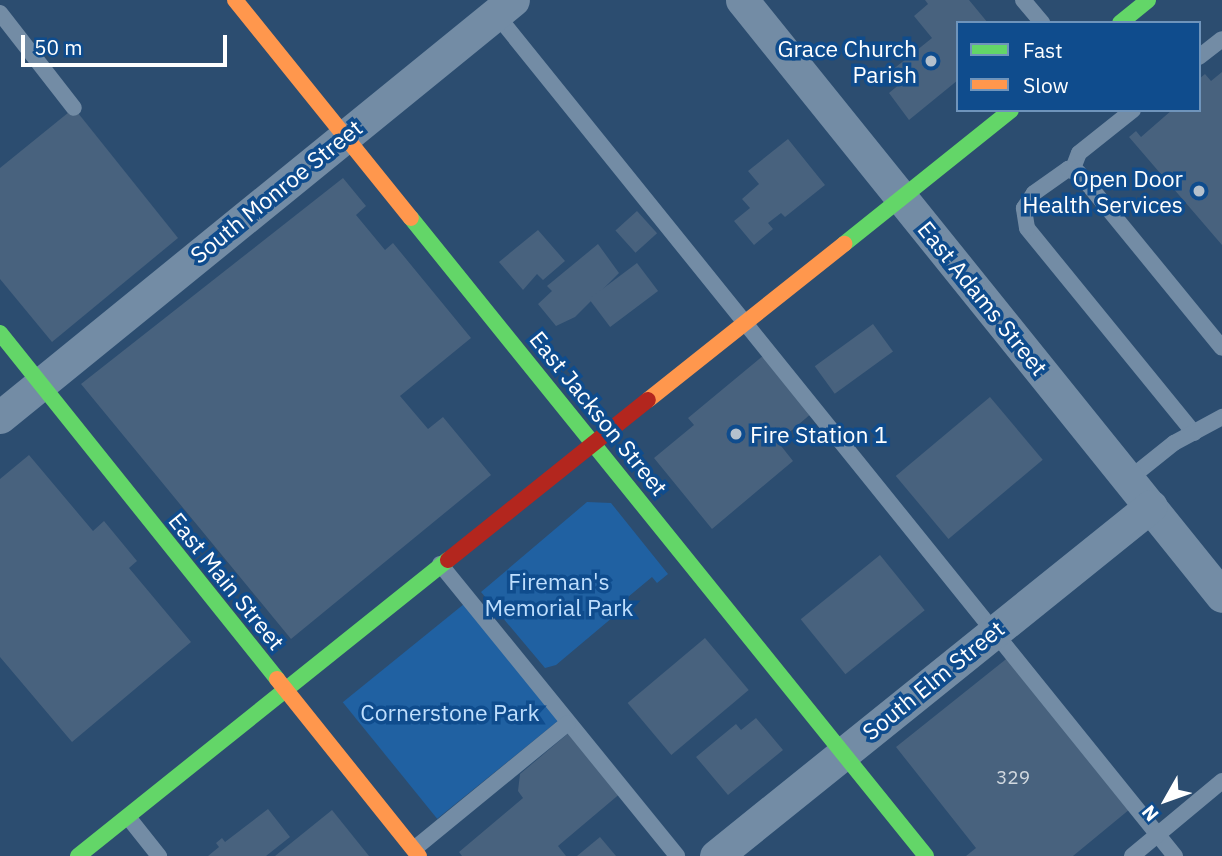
<!DOCTYPE html>
<style>
body{margin:0}
#map{position:relative;width:1222px;height:856px;overflow:hidden;background:#2c4d70;font-family:"IBM Plex Sans",sans-serif}
div>[style]{position:absolute}
.green>*{inset:0;background:#2061a2;transform-origin:0 0}
.building>*{inset:0;background:#48627e;transform-origin:0 0}
.lane>*{height:16px;margin:-8px;padding:0 8px;transform-origin:8px;border-radius:8px;background:#738ca5}
.street>*{height:33px;margin:-16.5px;padding:0 16.5px;transform-origin:16.5px;border-radius:16.5px;background:#738ca5}
.fast>*{height:16px;margin:-8px;padding:0 8px;transform-origin:8px;border-radius:8px;background:#63d668}
.slow>*{height:16px;margin:-8px;padding:0 8px;transform-origin:8px;border-radius:8px;background:#ff974d}
.jam>*{height:16px;margin:-8px;padding:0 8px;transform-origin:8px;border-radius:8px;background:#b3261e}
.dots>*{width:19px;height:19px;translate:-50% -50%;box-sizing:border-box;border:4px solid #0f4c8d;border-radius:50%}
span{translate:-50% -50%;white-space:nowrap;text-align:center;line-height:1.15;-webkit-text-stroke:7px #0f4c8d;paint-order:stroke}
.number-label{font-size:19px;color:#d1d8df}
.number-label span{-webkit-text-stroke-width:0}
.poi-label{font-size:23px;color:#fff}
.right{translate:-100% -50%;text-align:right}
.left{translate:0 -50%;text-align:left}
.street-label{font-size:23px;color:#fff}
.park-label{font-size:23px;color:#bedefd}
.legend{position:absolute;left:956px;top:21px;width:245px;height:91px;box-sizing:border-box;background:#0f4c8d;border:2px solid #6f94bb;margin:0;padding:9px 12px;list-style:none;font-size:21px;color:#fff}
.legend li{display:flex;align-items:center;gap:14px;height:35px}
.legend b{width:35px;border:2px solid #6f94bb}
.north{position:absolute;left:1131px;top:765px;width:70px;height:70px;-webkit-text-stroke:5px #0f4c8d;paint-order:stroke;rotate:230deg;font-size:19px;font-weight:700;line-height:28px;text-align:center;color:#fff}
.north::after{content:'';display:block;margin:auto;width:24px;height:32px;background:#fff;clip-path:polygon(50% 0,100% 100%,50% 72%,0 100%)}
.scale{position:absolute;left:21px;top:35px;width:206px;height:32px;box-sizing:border-box;border:4px solid #fff;border-top:0;padding-left:9px;font-size:21px;line-height:24px;white-space:nowrap;color:#fff;-webkit-text-stroke:5px #0f4c8d;paint-order:stroke}
</style>
<div id="map">
<div class="green">
<i style="clip-path:polygon(587px 502px,611px 503px,668px 574px,657px 583px,652px 577px,616px 607px,619px 612px,556px 665px,545px 668px,481px 592px)"></i>
<i style="left:464px;top:604px;width:150px;height:156px;rotate:51deg"></i>
</div>
<div class="building">
<i style="clip-path:polygon(925px 0,969px 0,988px 23px,958px 23px,958px 80px,909px 120px,889px 93px,901px 83px,891px 71px,932px 38px,914px 16px,928px 4px)"></i>
<i style="clip-path:polygon(1222px 72px,1222px 245px,1129px 137px,1136px 131px,1141px 137px,1172px 110px,1199px 110px,1199px 79px,1205px 74px,1211px 81px)"></i>
<i style="clip-path:polygon(74px 108px,178px 238px,52px 342px,0 279px,0 168px)"></i>
<i style="clip-path:polygon(788px 139px,825px 185px,785px 217px,781px 213px,768px 223px,773px 229px,754px 245px,734px 221px,750px 208px,742px 199px,759px 184px,748px 171px)"></i>
<i style="clip-path:polygon(343px 178px,366px 206px,356px 215px,385px 250px,393px 243px,471px 338px,400px 396px,428px 429px,443px 417px,491px 475px,291px 639px,81px 384px)"></i>
<i style="left:637px;top:211px;width:30px;height:29px;rotate:48deg"></i>
<i style="clip-path:polygon(538px 230px,565px 261px,543px 280px,537px 274px,523px 290px,499px 262px)"></i>
<i style="clip-path:polygon(598px 244px,619px 273px,575px 317px,556px 326px,538px 304px,552px 291px,547px 286px)"></i>
<i style="left:637px;top:263px;width:35px;height:60px;rotate:53deg"></i>
<i style="left:873px;top:324px;width:34px;height:72px;rotate:54deg"></i>
<i style="clip-path:polygon(764px 355px,812px 413px,778px 442px,793px 461px,712px 529px,654px 458px,694px 425px,688px 418px)"></i>
<i style="left:990px;top:397px;width:82px;height:123px;rotate:50deg"></i>
<i style="clip-path:polygon(29px 455px,93px 531px,104px 521px,137px 561px,129px 568px,191px 642px,72px 742px,0 657px,0 479px)"></i>
<i style="left:880px;top:555px;width:71px;height:102px;rotate:51deg"></i>
<i style="left:705px;top:638px;width:68px;height:101px;rotate:50deg"></i>
<i style="clip-path:polygon(1010px 656px,1130px 809px,1073px 856px,966px 856px,976px 848px,896px 747px)"></i>
<i style="clip-path:polygon(756px 718px,783px 750px,728px 795px,696px 757px,736px 724px,741px 730px)"></i>
<i style="clip-path:polygon(571px 731px,622px 792px,558px 846px,566px 856px,462px 856px,459px 852px,523px 798px,518px 791px,520px 774px)"></i>
<i style="clip-path:polygon(268px 809px,290px 837px,266px 856px,208px 856px,219px 847px,216px 843px,222px 838px,225px 842px)"></i>
<i style="clip-path:polygon(332px 810px,369px 856px,275px 856px)"></i>
<i style="clip-path:polygon(600px 837px,616px 856px,577px 856px)"></i>
</div>
<div class="lane">
<i style="left:1023px;top:0;width:30px;rotate:50deg"></i>
<i style="left:0;top:13px;width:120px;rotate:52.1deg"></i>
<i style="left:496px;top:14px;width:1082px;rotate:51.12deg"></i>
<i style="left:1199px;top:57px;width:29px;rotate:-38deg"></i>
<i style="left:1072px;top:171px;width:19px;rotate:-69deg"></i>
<i style="left:1079px;top:153px;width:69px;rotate:-38.5deg"></i>
<i style="left:1194px;top:433px;width:264px;rotate:-129.2deg"></i>
<i style="left:1027px;top:228px;width:20px;rotate:-99deg"></i>
<i style="left:1024px;top:208px;width:18px;rotate:-56deg"></i>
<i style="left:1034px;top:193px;width:42px;rotate:-35.2deg"></i>
<i style="left:1068px;top:169px;width:10px;rotate:17deg"></i>
<i style="left:1078px;top:172px;width:227px;rotate:50.7deg"></i>
<i style="left:1129px;top:479px;width:58px;rotate:-38.7deg"></i>
<i style="left:1174px;top:443px;width:55px;rotate:-28.4deg"></i>
<i style="left:440px;top:564px;width:376px;rotate:50.9deg"></i>
<i style="left:128px;top:817px;width:50px;rotate:51.5deg"></i>
<i style="left:414px;top:849px;width:199px;rotate:-39.3deg"></i>
<i style="left:1132px;top:856px;width:117px;rotate:-39.8deg"></i>
</div>
<div class="street">
<i style="left:742px;top:0;width:765px;rotate:51.15deg"></i>
<i style="left:0;top:417px;width:661px;rotate:-39.11deg"></i>
<i style="left:716px;top:856px;width:558px;rotate:-38.82deg"></i>
</div>
<div class="fast">
<i style="left:1120px;top:23px;width:36px;rotate:-39deg"></i>
<i style="left:411px;top:218px;width:820px;rotate:51.09deg"></i>
<i style="left:844px;top:244px;width:214px;rotate:-38.7deg"></i>
<i style="left:0;top:333px;width:443px;rotate:51.3deg"></i>
<i style="left:78px;top:856px;width:474px;rotate:-38.7deg"></i>
</div>
<div class="slow">
<i style="left:235px;top:0;width:280px;rotate:51.1deg"></i>
<i style="left:648px;top:400px;width:251px;rotate:-38.5deg"></i>
<i style="left:277px;top:679px;width:227px;rotate:51.3deg"></i>
</div>
<div class="jam">
<i style="left:448px;top:560px;width:256px;rotate:-38.7deg"></i>
</div>
<div class="dots">
<i style="left:931px;top:61px;background:#b5c1cd"></i>
<i style="left:1199px;top:191px;background:#b5c1cd"></i>
<i style="left:736px;top:434px;background:#b5c1cd"></i>
</div>
<div class="number-label">
<span style="left:1013px;top:778px">329</span>
</div>
<div class="poi-label">
<span class="right" style="left:917px;top:61px">Grace Church<br>Parish</span>
<span class="right" style="left:1183px;top:191px">Open Door<br>Health Services</span>
<span class="left" style="left:750px;top:434px">Fire Station 1</span>
</div>
<div class="street-label">
<span style="left:276px;top:191px;rotate:-39deg">South Monroe Street</span>
<span style="left:983px;top:298px;rotate:51deg">East Adams Street</span>
<span style="left:599px;top:413px;rotate:51deg">East Jackson Street</span>
<span style="left:227px;top:581px;rotate:51deg">East Main Street</span>
<span style="left:933px;top:680px;rotate:-39deg">South Elm Street</span>
</div>
<div class="park-label">
<span style="left:559px;top:594px">Fireman's<br>Memorial Park</span>
<span style="left:450px;top:712px">Cornerstone Park</span>
</div>
<ul class="legend">
<li><b style="height:9px;background:#63d668"></b>Fast</li>
<li><b style="height:9px;background:#ff974d"></b>Slow</li>
</ul>
<div class="north">N</div>
<div class="scale">50 m</div>
</div>
